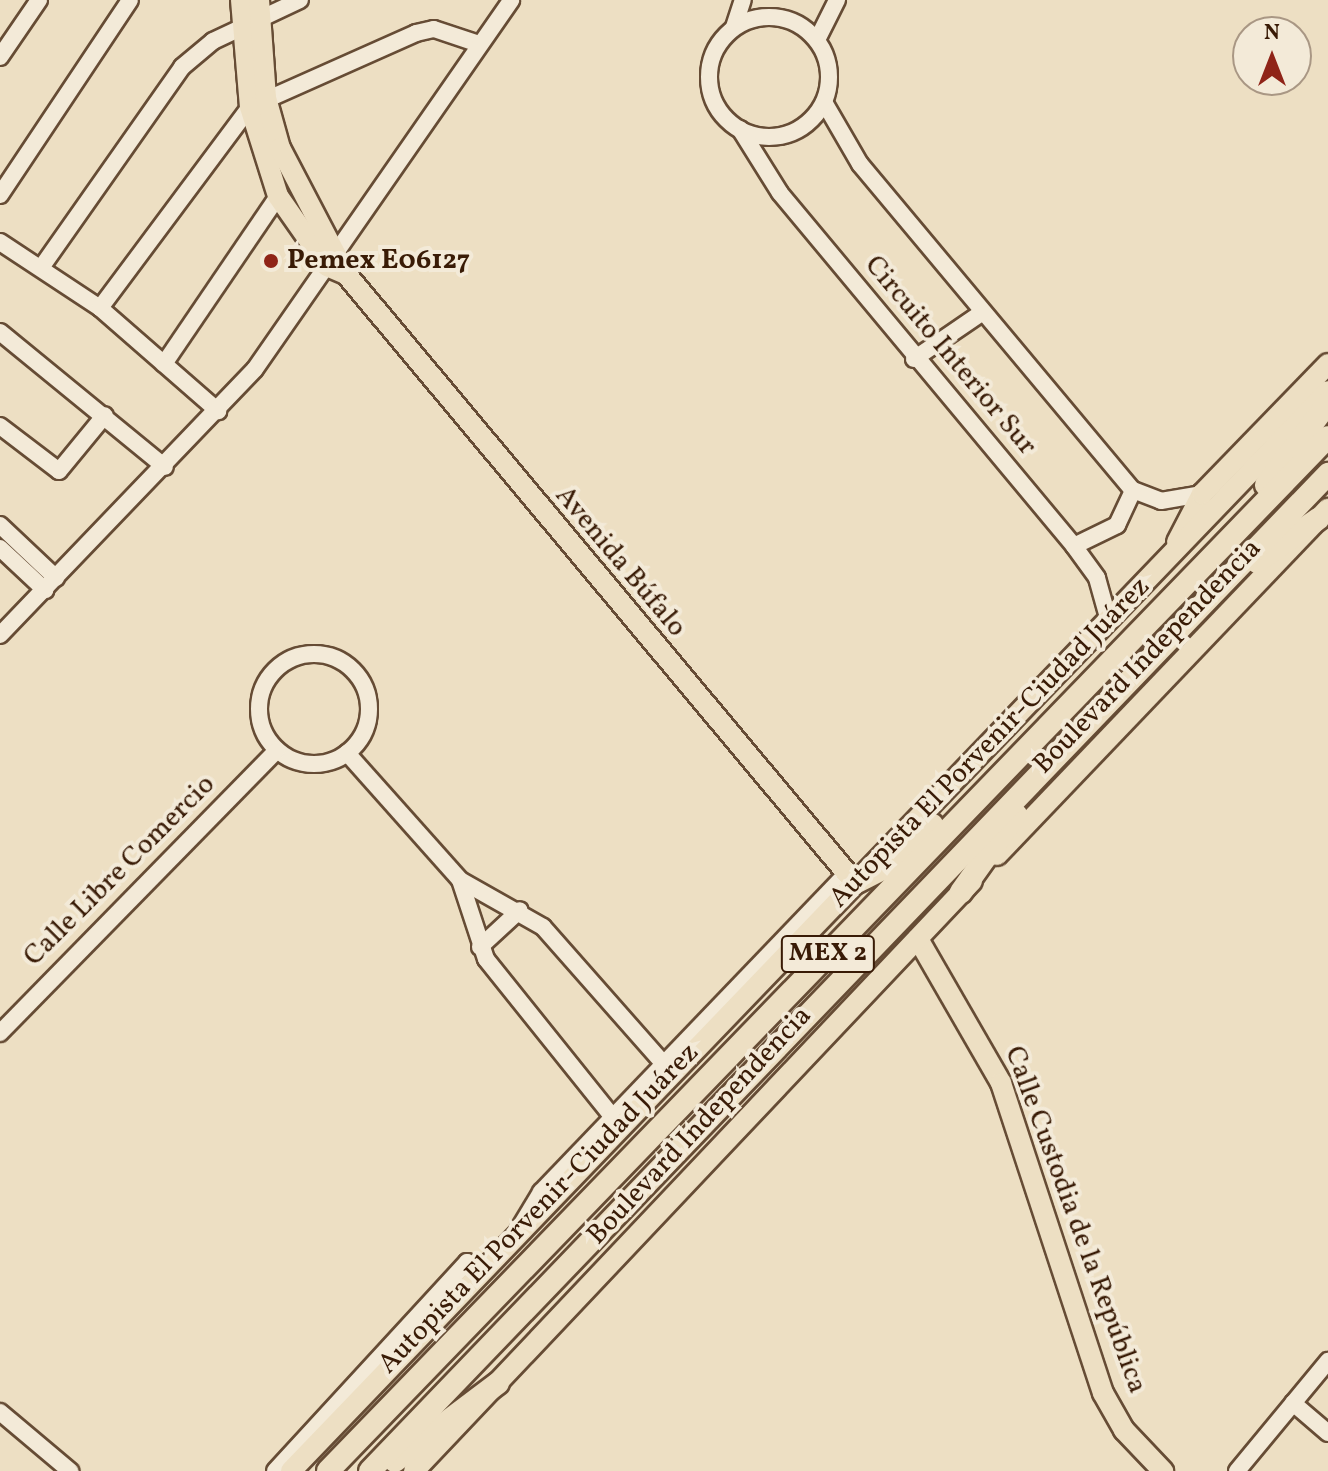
<!DOCTYPE html>
<meta charset="utf-8">
<style>
body{margin:0}
#map{position:relative;width:1328px;height:1471px;overflow:hidden;background:#eddfc3;font-family:Vollkorn,serif}
div>[style]{position:absolute}
.roads{filter:drop-shadow(2px 0 #664c35) drop-shadow(-2px 0 #664c35) drop-shadow(0 2px #664c35) drop-shadow(0 -2px #664c35)}
.minor>*{height:16px;margin:-8px;padding:0 8px;transform-origin:8px;border-radius:8px;background:#f3ead8}
.minor>.ring{margin:-8px;padding:0;box-sizing:content-box;background:none;border:16px solid #f3ead8;border-radius:50%}
.major>*{height:20px;margin:-10px;padding:0 10px;transform-origin:10px;border-radius:10px;background:#eddfc3}
.highway>*{height:22px;margin:-11px;padding:0 11px;transform-origin:11px;border-radius:11px;background:#eddfc3}
.dots>*{width:22px;height:22px;translate:-50% -50%;box-sizing:border-box;border:4px solid #f3ead8;border-radius:50%}
span{translate:-50% -50%;white-space:nowrap;text-align:center;line-height:1.15;-webkit-text-stroke:8px #f3ead8;paint-order:stroke}
.shield-label span{padding:2px 6px;background:#f3ead8;border:2px solid;border-radius:6px;-webkit-text-stroke-width:0}
.shield-label{font-size:26px;color:#391b06;font-weight:700}
.poi-label{font-size:28px;color:#391b06;font-weight:700}
.left{translate:0 -50%;text-align:left}
.street-label{font-size:28px;color:#391b06}
.north{position:absolute;left:1232px;top:16px;width:80px;height:80px;box-sizing:border-box;background:#f3ead8;border:2px solid #a99784;border-radius:50%;rotate:0deg;font-size:22px;font-weight:700;line-height:32px;text-align:center;color:#391b06}
.north::after{content:'';display:block;margin:auto;width:28px;height:36px;background:#8f2418;clip-path:polygon(50% 0,100% 100%,50% 72%,0 100%)}
</style>
<div id="map">
<div class="roads">
<div class="minor">
<i class="ring" style="left:709px;top:17px;width:104px;height:104px"></i>
<i style="left:734px;top:27px;width:28px;rotate:-72deg"></i>
<i style="left:817px;top:40px;width:45px;rotate:-63.4deg"></i>
<i style="left:0;top:57px;width:69px;rotate:-55.6deg"></i>
<i style="left:824px;top:102px;width:72px;rotate:59.9deg"></i>
<i style="left:860px;top:164px;width:425px;rotate:50.1deg"></i>
<i style="left:1133px;top:490px;width:30px;rotate:21deg"></i>
<i style="left:1161px;top:501px;width:42px;rotate:-9.7deg"></i>
<i style="left:740px;top:129px;width:75px;rotate:58deg"></i>
<i style="left:780px;top:193px;width:459px;rotate:50.2deg"></i>
<i style="left:1074px;top:546px;width:39px;rotate:54deg"></i>
<i style="left:1097px;top:578px;width:45px;rotate:74.4deg"></i>
<i style="left:0;top:195px;width:234px;rotate:-56.3deg"></i>
<i style="left:0;top:242px;width:120px;rotate:33.4deg"></i>
<i style="left:100px;top:308px;width:157px;rotate:41.1deg"></i>
<i style="left:43px;top:265px;width:242px;rotate:-54.9deg"></i>
<i style="left:182px;top:67px;width:40px;rotate:-40deg"></i>
<i style="left:213px;top:41px;width:96px;rotate:-25.2deg"></i>
<i style="left:100px;top:308px;width:251px;rotate:-53.3deg"></i>
<i style="left:250px;top:107px;width:182px;rotate:-24deg"></i>
<i style="left:416px;top:33px;width:18px;rotate:-13deg"></i>
<i style="left:434px;top:29px;width:47px;rotate:18.4deg"></i>
<i style="left:0;top:332px;width:213px;rotate:39.3deg"></i>
<i style="left:914px;top:359px;width:80px;rotate:-34.3deg"></i>
<i style="left:164px;top:364px;width:203px;rotate:-55.8deg"></i>
<i style="left:0;top:426px;width:74px;rotate:37.3deg"></i>
<i style="left:59px;top:471px;width:72px;rotate:-50.6deg"></i>
<i style="left:0;top:525px;width:77px;rotate:43.4deg"></i>
<i style="left:1074px;top:546px;width:48px;rotate:-26deg"></i>
<i style="left:1117px;top:525px;width:38px;rotate:-65deg"></i>
<i style="left:0;top:548px;width:62px;rotate:43deg"></i>
<i style="left:0;top:635px;width:368px;rotate:-46.2deg"></i>
<i style="left:255px;top:369px;width:449px;rotate:-55.2deg"></i>
<i class="ring" style="left:259px;top:654px;width:94px;height:94px"></i>
<i style="left:347px;top:753px;width:170px;rotate:48.3deg"></i>
<i style="left:460px;top:880px;width:83px;rotate:71.8deg"></i>
<i style="left:486px;top:959px;width:201px;rotate:51.3deg"></i>
<i style="left:460px;top:880px;width:95px;rotate:29.5deg"></i>
<i style="left:543px;top:927px;width:191px;rotate:48.6deg"></i>
<i style="left:480px;top:947px;width:54px;rotate:-42.8deg"></i>
<i style="left:0;top:1033px;width:396px;rotate:-45.6deg"></i>
<i style="left:520px;top:1227px;width:41px;rotate:-59deg"></i>
<i style="left:541px;top:1192px;width:441px;rotate:-46.2deg"></i>
<i style="left:1293px;top:1403px;width:46px;rotate:40.6deg"></i>
<i style="left:0;top:1412px;width:92px;rotate:40.1deg"></i>
<i style="left:275px;top:1471px;width:284px;rotate:-47.4deg"></i>
<i style="left:467px;top:1262px;width:18px;rotate:41deg"></i>
<i style="left:1237px;top:1471px;width:143px;rotate:-50.4deg"></i>
</div>
<div class="major">
<i style="left:241px;top:0;width:107px;rotate:85.2deg"></i>
<i style="left:250px;top:107px;width:93px;rotate:72.5deg"></i>
<i style="left:278px;top:196px;width:85px;rotate:55deg"></i>
<i style="left:327px;top:266px;width:21px;rotate:23deg"></i>
<i style="left:259px;top:0;width:98px;rotate:85.9deg"></i>
<i style="left:266px;top:98px;width:52px;rotate:74.4deg"></i>
<i style="left:280px;top:148px;width:142px;rotate:62.4deg"></i>
<i style="left:346px;top:274px;width:794px;rotate:50.11deg"></i>
<i style="left:1177px;top:542px;width:54px;rotate:-62.5deg"></i>
<i style="left:1202px;top:494px;width:181px;rotate:-45.9deg"></i>
<i style="left:997px;top:855px;width:479px;rotate:-46.3deg"></i>
<i style="left:918px;top:939px;width:166px;rotate:60deg"></i>
<i style="left:1001px;top:1083px;width:326px;rotate:71.8deg"></i>
<i style="left:1103px;top:1393px;width:43px;rotate:60.4deg"></i>
<i style="left:1124px;top:1430px;width:57px;rotate:46.4deg"></i>
<i style="left:291px;top:1471px;width:1497px;rotate:-46.16deg"></i>
<i style="left:414px;top:1471px;width:812px;rotate:-46.6deg"></i>
</div>
<div class="highway">
<i style="left:1266px;top:485px;width:103px;rotate:-52.9deg"></i>
<i style="left:1257px;top:562px;width:75px;rotate:-35.2deg"></i>
<i style="left:855px;top:883px;width:34px;rotate:-27deg"></i>
<i style="left:885px;top:868px;width:64px;rotate:-42.5deg"></i>
<i style="left:961px;top:892px;width:95px;rotate:-54.5deg"></i>
<i style="left:395px;top:1461px;width:129px;rotate:-37.1deg"></i>
<i style="left:328px;top:1471px;width:1438px;rotate:-45.96deg"></i>
<i style="left:370px;top:1471px;width:1383px;rotate:-46.14deg"></i>
</div>
</div>
<div class="dots">
<i style="left:271px;top:261px;background:#8f2418"></i>
</div>
<div class="shield-label">
<span style="left:828px;top:954px">MEX 2</span>
</div>
<div class="poi-label">
<span class="left" style="left:287px;top:261px">Pemex E06127</span>
</div>
<div class="street-label">
<span style="left:950px;top:356px;rotate:50deg">Circuito Interior Sur</span>
<span style="left:620px;top:562px;rotate:50deg">Avenida Búfalo</span>
<span style="left:1148px;top:657px;rotate:-46deg">Boulevard Independencia</span>
<span style="left:990px;top:743px;rotate:-46deg">Autopista El Porvenir-Ciudad Juárez</span>
<span style="left:120px;top:871px;rotate:-45deg">Calle Libre Comercio</span>
<span style="left:700px;top:1126px;rotate:-47deg">Boulevard Independencia</span>
<span style="left:539px;top:1209px;rotate:-46deg">Autopista El Porvenir-Ciudad Juárez</span>
<span style="left:1075px;top:1220px;rotate:70deg">Calle Custodia de la República</span>
</div>
<div class="north">N</div>
</div>
